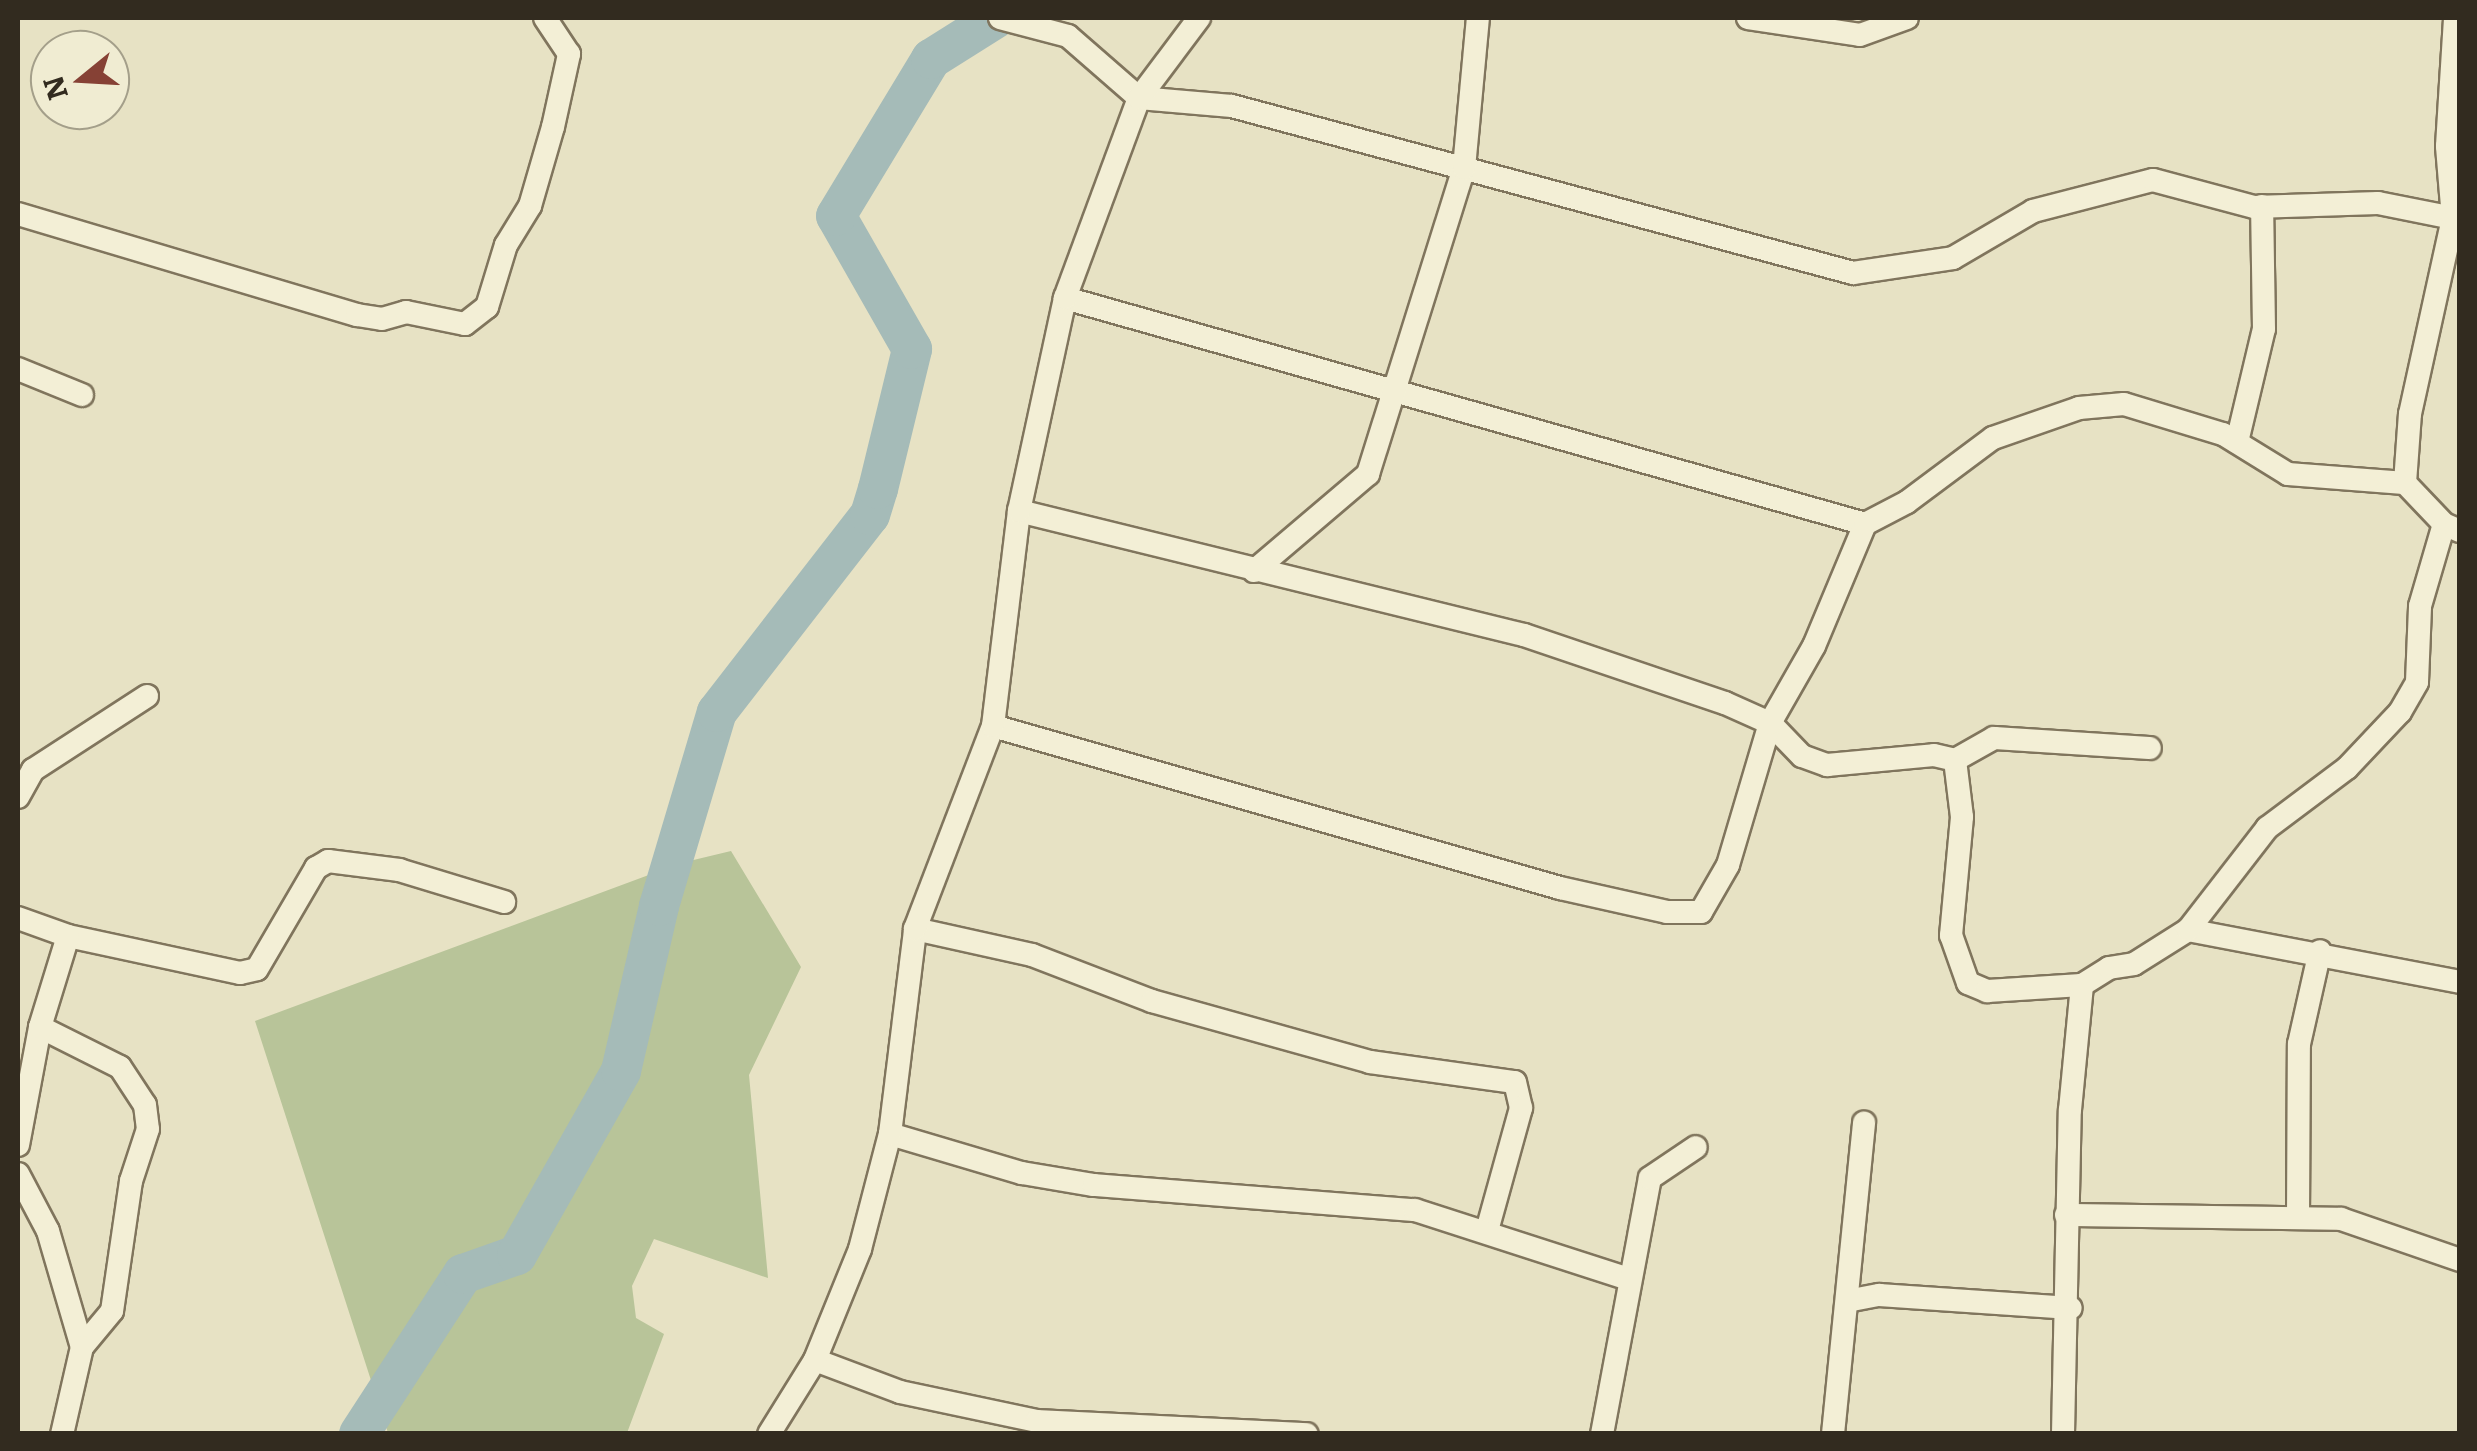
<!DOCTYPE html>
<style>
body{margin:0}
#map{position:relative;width:2477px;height:1451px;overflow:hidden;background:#e7e2c4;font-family:Literata,serif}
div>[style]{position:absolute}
.green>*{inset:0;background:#b8c499}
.river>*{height:40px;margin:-20px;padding:0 20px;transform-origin:20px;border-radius:20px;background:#a5bbb8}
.roads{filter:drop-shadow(2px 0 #80755d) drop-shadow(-2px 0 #80755d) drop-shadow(0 2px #80755d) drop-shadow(0 -2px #80755d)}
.minor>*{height:22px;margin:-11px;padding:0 11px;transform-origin:11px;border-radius:11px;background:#f3efd6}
span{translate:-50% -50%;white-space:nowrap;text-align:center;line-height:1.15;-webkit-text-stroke:9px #f0ecd2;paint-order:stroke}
.frame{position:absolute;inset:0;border:20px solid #322b1f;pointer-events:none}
.north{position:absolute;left:30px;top:30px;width:100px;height:100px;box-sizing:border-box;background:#f0ecd2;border:2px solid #a49f8a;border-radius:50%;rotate:252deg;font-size:28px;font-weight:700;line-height:40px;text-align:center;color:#322b1f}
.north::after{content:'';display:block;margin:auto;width:35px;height:45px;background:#864135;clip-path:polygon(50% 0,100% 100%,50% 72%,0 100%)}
</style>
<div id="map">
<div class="green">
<i style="clip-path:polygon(731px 851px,801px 967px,749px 1075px,768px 1278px,654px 1239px,632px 1286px,636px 1318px,664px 1334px,627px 1433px,388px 1433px,255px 1021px,681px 863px)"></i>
</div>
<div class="river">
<i style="left:359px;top:1434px;width:191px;rotate:-57deg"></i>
<i style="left:463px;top:1274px;width:57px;rotate:-19.4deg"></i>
<i style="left:517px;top:1255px;width:211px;rotate:-60.5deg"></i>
<i style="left:621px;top:1071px;width:169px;rotate:-77deg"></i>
<i style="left:659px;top:906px;width:202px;rotate:-73.4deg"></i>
<i style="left:717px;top:712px;width:249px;rotate:-52.2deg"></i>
<i style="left:870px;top:515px;width:27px;rotate:-73deg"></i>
<i style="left:878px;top:489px;width:144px;rotate:-76.3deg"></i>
<i style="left:912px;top:349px;width:153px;rotate:-119.7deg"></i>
<i style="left:836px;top:216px;width:184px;rotate:-58.8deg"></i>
<i style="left:931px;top:59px;width:77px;rotate:-32.2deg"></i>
</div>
<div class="roads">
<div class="minor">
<i style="left:1000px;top:18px;width:70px;rotate:14.8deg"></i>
<i style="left:1068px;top:36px;width:94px;rotate:41.1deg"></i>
<i style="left:1139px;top:98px;width:93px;rotate:4.9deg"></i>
<i style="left:1232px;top:106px;width:643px;rotate:15.05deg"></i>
<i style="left:1853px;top:273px;width:101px;rotate:-8.5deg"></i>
<i style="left:1953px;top:258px;width:93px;rotate:-30.4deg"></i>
<i style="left:2033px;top:211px;width:124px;rotate:-14.5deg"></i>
<i style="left:2153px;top:180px;width:105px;rotate:15deg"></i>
<i style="left:2254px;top:207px;width:124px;rotate:-1.8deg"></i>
<i style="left:2378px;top:203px;width:76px;rotate:11.3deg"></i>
<i style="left:1748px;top:18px;width:113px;rotate:8.6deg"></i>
<i style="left:1860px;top:35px;width:50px;rotate:-19.9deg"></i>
<i style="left:18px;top:214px;width:354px;rotate:16.6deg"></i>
<i style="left:357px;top:315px;width:25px;rotate:9deg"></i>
<i style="left:382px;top:319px;width:25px;rotate:-16deg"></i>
<i style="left:406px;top:312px;width:60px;rotate:11.5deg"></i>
<i style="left:465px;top:324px;width:28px;rotate:-38deg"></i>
<i style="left:487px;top:307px;width:65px;rotate:-73deg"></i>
<i style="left:506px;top:245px;width:46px;rotate:-58.4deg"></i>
<i style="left:530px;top:206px;width:82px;rotate:-73.8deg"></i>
<i style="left:553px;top:127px;width:75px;rotate:-77.6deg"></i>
<i style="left:569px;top:54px;width:43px;rotate:-123.7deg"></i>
<i style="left:1065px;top:298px;width:831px;rotate:15.77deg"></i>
<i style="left:18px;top:369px;width:69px;rotate:22.1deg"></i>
<i style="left:2237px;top:442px;width:116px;rotate:-76.6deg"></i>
<i style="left:2264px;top:329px;width:123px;rotate:-90.9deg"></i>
<i style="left:2405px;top:483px;width:69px;rotate:-85.9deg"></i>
<i style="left:2410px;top:414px;width:201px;rotate:-77.6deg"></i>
<i style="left:2453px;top:218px;width:72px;rotate:-94.8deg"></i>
<i style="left:2447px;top:146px;width:128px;rotate:-86.4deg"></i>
<i style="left:1019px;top:511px;width:520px;rotate:13.8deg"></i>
<i style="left:1524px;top:635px;width:212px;rotate:18.7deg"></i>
<i style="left:1725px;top:703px;width:49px;rotate:24deg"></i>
<i style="left:1770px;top:723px;width:46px;rotate:45.9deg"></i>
<i style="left:1802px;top:756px;width:27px;rotate:20deg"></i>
<i style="left:1827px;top:765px;width:107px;rotate:-5.3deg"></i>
<i style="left:1934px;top:755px;width:22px;rotate:13deg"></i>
<i style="left:1254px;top:571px;width:150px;rotate:-40.4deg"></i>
<i style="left:1368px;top:474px;width:321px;rotate:-72.6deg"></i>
<i style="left:1464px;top:168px;width:151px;rotate:-84.7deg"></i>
<i style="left:993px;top:726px;width:590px;rotate:15.95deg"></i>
<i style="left:1560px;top:888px;width:110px;rotate:12.6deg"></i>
<i style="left:1667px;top:912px;width:34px"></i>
<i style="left:1701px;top:912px;width:54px;rotate:-60.1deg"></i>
<i style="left:1728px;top:865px;width:148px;rotate:-73.5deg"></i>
<i style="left:1770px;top:723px;width:89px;rotate:-60.3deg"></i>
<i style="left:1814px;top:646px;width:132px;rotate:-67.3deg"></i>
<i style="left:1865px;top:524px;width:47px;rotate:-27.6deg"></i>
<i style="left:1907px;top:502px;width:107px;rotate:-36.7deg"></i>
<i style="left:1993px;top:438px;width:91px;rotate:-19.2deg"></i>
<i style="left:2079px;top:408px;width:45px;rotate:-5.1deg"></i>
<i style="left:2124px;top:404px;width:103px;rotate:16.9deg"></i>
<i style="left:2223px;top:434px;width:76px;rotate:31.6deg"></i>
<i style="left:2288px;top:474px;width:117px;rotate:4.4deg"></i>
<i style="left:2405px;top:483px;width:57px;rotate:46.4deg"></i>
<i style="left:2444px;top:524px;width:17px;rotate:24deg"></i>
<i style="left:1955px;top:760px;width:57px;rotate:83deg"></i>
<i style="left:1962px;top:817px;width:119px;rotate:95.3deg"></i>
<i style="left:1951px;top:935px;width:51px;rotate:70.5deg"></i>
<i style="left:1968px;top:983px;width:21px;rotate:23deg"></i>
<i style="left:1987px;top:991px;width:95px;rotate:-3.6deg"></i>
<i style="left:1955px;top:760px;width:45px;rotate:-29.4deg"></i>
<i style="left:1994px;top:738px;width:156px;rotate:3.7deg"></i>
<i style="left:18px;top:797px;width:31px;rotate:-61deg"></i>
<i style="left:33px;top:770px;width:136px;rotate:-33deg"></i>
<i style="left:18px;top:918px;width:53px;rotate:19.8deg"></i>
<i style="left:68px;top:936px;width:176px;rotate:12.1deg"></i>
<i style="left:240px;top:973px;width:17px;rotate:-13deg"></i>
<i style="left:257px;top:969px;width:117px;rotate:-59.7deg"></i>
<i style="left:316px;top:868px;width:14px;rotate:-30deg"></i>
<i style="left:328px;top:861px;width:72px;rotate:7.2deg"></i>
<i style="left:399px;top:870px;width:110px;rotate:16.9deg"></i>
<i style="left:915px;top:929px;width:120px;rotate:12.5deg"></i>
<i style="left:1032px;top:955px;width:129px;rotate:21deg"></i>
<i style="left:1152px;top:1001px;width:226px;rotate:15.6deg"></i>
<i style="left:1370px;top:1062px;width:146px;rotate:7.9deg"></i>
<i style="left:1515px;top:1082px;width:27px;rotate:77deg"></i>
<i style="left:1521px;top:1108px;width:128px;rotate:105.5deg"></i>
<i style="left:2188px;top:930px;width:277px;rotate:10.8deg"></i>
<i style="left:40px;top:1027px;width:89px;rotate:26.6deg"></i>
<i style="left:120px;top:1067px;width:45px;rotate:56.7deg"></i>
<i style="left:145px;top:1105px;width:24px;rotate:83deg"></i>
<i style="left:148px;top:1129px;width:55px;rotate:108.1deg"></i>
<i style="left:131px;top:1181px;width:131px;rotate:98.3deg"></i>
<i style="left:112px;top:1311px;width:47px;rotate:129.8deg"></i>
<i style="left:890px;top:1134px;width:138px;rotate:16.5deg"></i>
<i style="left:1022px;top:1173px;width:73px;rotate:9.5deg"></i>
<i style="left:1094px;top:1185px;width:322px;rotate:4.5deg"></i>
<i style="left:1415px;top:1210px;width:225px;rotate:17.9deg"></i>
<i style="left:18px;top:1145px;width:120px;rotate:-79.4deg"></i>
<i style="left:40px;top:1027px;width:95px;rotate:-72.9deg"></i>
<i style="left:18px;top:1174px;width:64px;rotate:62.2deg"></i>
<i style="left:48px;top:1231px;width:121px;rotate:73.7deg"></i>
<i style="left:82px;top:1347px;width:89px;rotate:102.9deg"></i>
<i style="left:2066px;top:1215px;width:275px;rotate:0.8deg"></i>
<i style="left:2341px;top:1219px;width:126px;rotate:19deg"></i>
<i style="left:2298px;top:1217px;width:173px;rotate:-89.7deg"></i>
<i style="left:2299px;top:1044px;width:95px;rotate:-77.3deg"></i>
<i style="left:1847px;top:1301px;width:33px;rotate:-11deg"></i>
<i style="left:1879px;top:1295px;width:192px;rotate:3.9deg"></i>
<i style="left:815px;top:1360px;width:91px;rotate:20.6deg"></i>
<i style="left:900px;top:1392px;width:140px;rotate:12deg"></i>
<i style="left:1037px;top:1421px;width:270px;rotate:2.8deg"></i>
<i style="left:769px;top:1434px;width:87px;rotate:-58.1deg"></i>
<i style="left:815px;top:1360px;width:120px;rotate:-67.9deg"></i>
<i style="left:860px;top:1249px;width:119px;rotate:-75.4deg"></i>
<i style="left:890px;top:1134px;width:207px;rotate:-83deg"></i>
<i style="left:915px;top:929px;width:217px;rotate:-69deg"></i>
<i style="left:993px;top:726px;width:217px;rotate:-83.1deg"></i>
<i style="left:1019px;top:511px;width:218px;rotate:-77.8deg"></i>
<i style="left:1065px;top:298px;width:213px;rotate:-69.7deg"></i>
<i style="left:1139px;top:98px;width:100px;rotate:-53.1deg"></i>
<i style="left:1602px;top:1434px;width:260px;rotate:-79.4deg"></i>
<i style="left:1650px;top:1178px;width:55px;rotate:-34deg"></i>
<i style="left:1833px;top:1434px;width:313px;rotate:-84.3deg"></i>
<i style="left:2063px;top:1434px;width:324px;rotate:-88.8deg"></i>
<i style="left:2070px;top:1110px;width:126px;rotate:-84.5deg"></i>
<i style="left:2082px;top:985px;width:32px;rotate:-32deg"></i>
<i style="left:2109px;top:968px;width:25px;rotate:-9deg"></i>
<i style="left:2134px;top:964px;width:64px;rotate:-32.2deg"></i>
<i style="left:2188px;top:930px;width:129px;rotate:-52.2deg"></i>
<i style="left:2267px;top:828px;width:100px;rotate:-36.9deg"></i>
<i style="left:2347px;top:768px;width:77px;rotate:-46.6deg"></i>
<i style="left:2400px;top:712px;width:34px;rotate:-60deg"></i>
<i style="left:2417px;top:682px;width:76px;rotate:-87.7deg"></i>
<i style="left:2420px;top:606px;width:85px;rotate:-73.7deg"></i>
</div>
</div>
<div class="frame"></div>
<div class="north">N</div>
</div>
